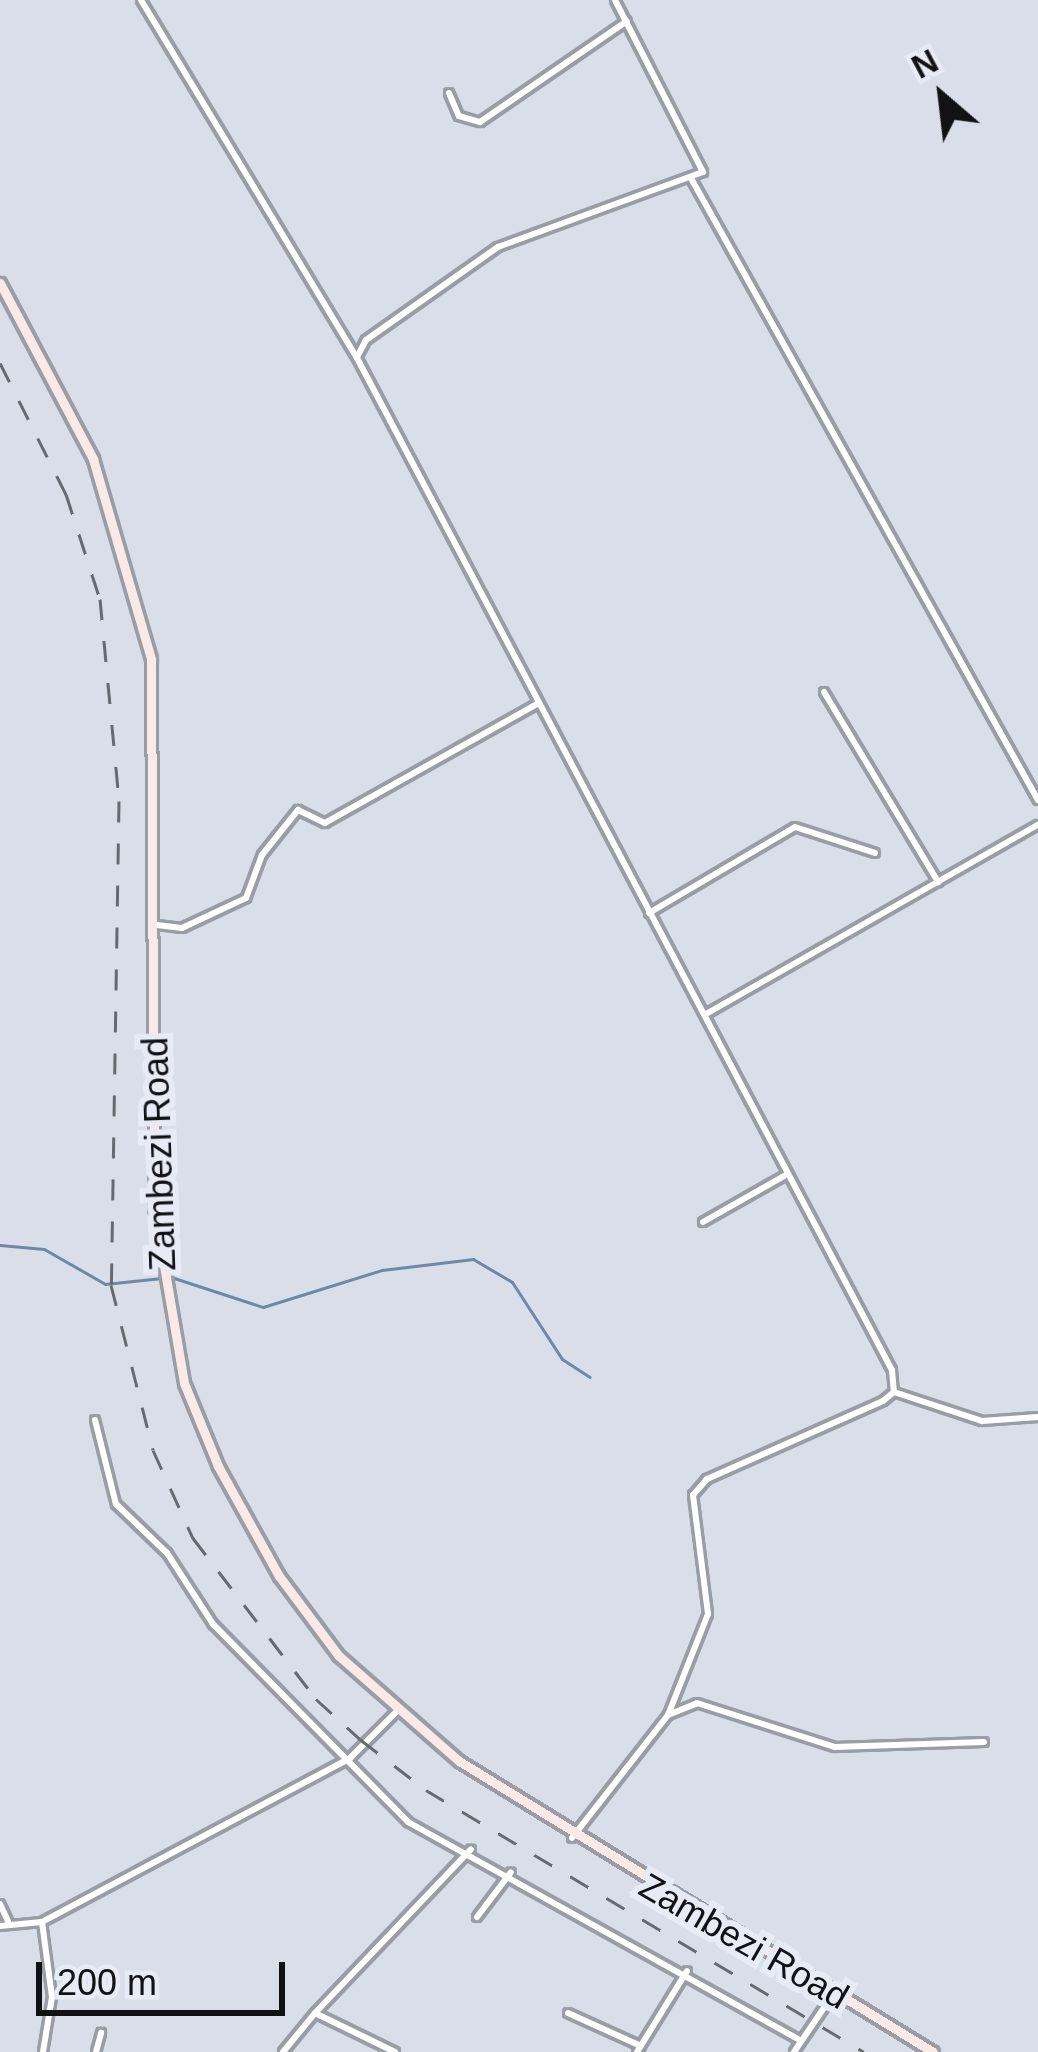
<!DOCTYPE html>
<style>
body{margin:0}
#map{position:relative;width:1038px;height:2052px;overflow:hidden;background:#dadee8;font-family:Helvetica,sans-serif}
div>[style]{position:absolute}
.stream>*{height:3px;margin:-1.5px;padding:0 1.5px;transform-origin:1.5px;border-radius:1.5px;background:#6c89a9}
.roads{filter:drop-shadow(3px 0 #989da6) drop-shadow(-3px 0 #989da6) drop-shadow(0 3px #989da6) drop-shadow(0 -3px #989da6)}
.minor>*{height:6px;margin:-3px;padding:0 3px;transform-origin:3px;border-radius:3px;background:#fff}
.secondary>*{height:9px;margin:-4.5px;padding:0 4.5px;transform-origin:4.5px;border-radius:4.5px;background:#fae9e6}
.rail>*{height:3px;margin-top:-1.5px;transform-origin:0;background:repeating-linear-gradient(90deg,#676970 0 21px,transparent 0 42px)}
span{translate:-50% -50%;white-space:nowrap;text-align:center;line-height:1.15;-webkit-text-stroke:12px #e7ebf6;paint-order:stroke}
.street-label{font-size:36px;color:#111216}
.north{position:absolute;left:882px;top:36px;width:120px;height:120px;-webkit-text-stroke:9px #e7ebf6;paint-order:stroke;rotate:332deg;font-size:33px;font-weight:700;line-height:48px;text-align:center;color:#111216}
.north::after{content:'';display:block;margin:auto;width:42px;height:54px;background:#111216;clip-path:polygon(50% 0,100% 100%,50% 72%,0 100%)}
.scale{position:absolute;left:36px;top:1962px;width:249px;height:54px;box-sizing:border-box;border:6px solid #111216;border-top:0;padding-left:15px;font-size:36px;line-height:42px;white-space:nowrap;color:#111216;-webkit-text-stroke:9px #e7ebf6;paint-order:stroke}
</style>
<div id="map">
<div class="stream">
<i style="left:0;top:1245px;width:44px;rotate:5.2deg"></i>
<i style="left:44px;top:1249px;width:70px;rotate:29.8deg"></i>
<i style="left:105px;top:1284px;width:57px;rotate:-6deg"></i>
<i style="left:171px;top:1277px;width:97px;rotate:18.1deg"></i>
<i style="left:263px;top:1307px;width:125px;rotate:-17.3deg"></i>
<i style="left:382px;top:1270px;width:92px;rotate:-6.9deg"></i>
<i style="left:473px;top:1259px;width:45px;rotate:30.5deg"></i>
<i style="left:512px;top:1282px;width:92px;rotate:57deg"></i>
<i style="left:562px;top:1359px;width:33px;rotate:33deg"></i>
</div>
<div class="roads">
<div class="minor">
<i style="left:141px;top:0;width:418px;rotate:58.9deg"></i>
<i style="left:357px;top:358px;width:1145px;rotate:62.14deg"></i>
<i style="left:892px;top:1370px;width:22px;rotate:85deg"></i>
<i style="left:894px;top:1392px;width:14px;rotate:141deg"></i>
<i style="left:883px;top:1401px;width:193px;rotate:156.1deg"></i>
<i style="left:707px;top:1479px;width:21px;rotate:131deg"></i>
<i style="left:693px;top:1495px;width:120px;rotate:82.8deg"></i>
<i style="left:708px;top:1614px;width:109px;rotate:111.6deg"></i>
<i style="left:668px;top:1715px;width:156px;rotate:128deg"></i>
<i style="left:449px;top:93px;width:25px;rotate:67deg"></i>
<i style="left:459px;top:116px;width:22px;rotate:16deg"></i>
<i style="left:480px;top:122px;width:178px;rotate:-34.5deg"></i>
<i style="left:692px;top:180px;width:710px;rotate:60.84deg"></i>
<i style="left:357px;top:357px;width:19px;rotate:-62deg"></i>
<i style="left:366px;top:340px;width:161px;rotate:-35.2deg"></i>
<i style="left:498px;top:247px;width:218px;rotate:-20.1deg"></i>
<i style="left:703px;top:172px;width:193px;rotate:-117.1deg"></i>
<i style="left:824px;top:692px;width:222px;rotate:59deg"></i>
<i style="left:649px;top:913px;width:169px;rotate:-30.5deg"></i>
<i style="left:795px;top:827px;width:84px;rotate:18deg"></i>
<i style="left:157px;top:925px;width:25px;rotate:7deg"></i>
<i style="left:182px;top:928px;width:71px;rotate:-25.1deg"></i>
<i style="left:246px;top:898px;width:46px;rotate:-69.6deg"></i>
<i style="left:262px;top:855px;width:58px;rotate:-51.3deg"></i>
<i style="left:298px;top:810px;width:30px;rotate:26deg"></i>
<i style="left:325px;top:823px;width:245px;rotate:-29.3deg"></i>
<i style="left:706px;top:1014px;width:382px;rotate:-29.7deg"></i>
<i style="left:703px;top:1222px;width:93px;rotate:-29.6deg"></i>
<i style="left:894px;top:1392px;width:93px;rotate:18.2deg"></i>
<i style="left:982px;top:1421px;width:56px;rotate:-4.1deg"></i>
<i style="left:95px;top:1420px;width:87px;rotate:76deg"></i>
<i style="left:116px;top:1504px;width:71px;rotate:43.9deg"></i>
<i style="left:167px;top:1553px;width:85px;rotate:57.1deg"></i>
<i style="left:213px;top:1624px;width:278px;rotate:45.4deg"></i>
<i style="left:408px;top:1822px;width:446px;rotate:29.1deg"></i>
<i style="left:668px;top:1715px;width:31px;rotate:-22deg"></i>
<i style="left:697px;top:1703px;width:145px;rotate:17.7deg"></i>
<i style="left:835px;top:1747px;width:149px;rotate:-1.9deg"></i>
<i style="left:0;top:1904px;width:19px;rotate:65deg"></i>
<i style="left:477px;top:1917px;width:56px;rotate:-52.9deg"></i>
<i style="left:42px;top:1922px;width:76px;rotate:82.4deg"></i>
<i style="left:52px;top:1997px;width:56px;rotate:99.3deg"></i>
<i style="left:0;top:1926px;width:42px;rotate:-5.4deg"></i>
<i style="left:42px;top:1922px;width:349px;rotate:-28deg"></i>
<i style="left:350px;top:1758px;width:68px;rotate:-45deg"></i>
<i style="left:568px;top:2013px;width:80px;rotate:24.3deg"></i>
<i style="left:96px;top:2052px;width:20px;rotate:-75deg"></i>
<i style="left:283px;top:2052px;width:50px;rotate:-50.6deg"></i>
<i style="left:395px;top:2052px;width:89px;rotate:-154deg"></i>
<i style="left:315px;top:2013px;width:226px;rotate:-46.4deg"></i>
<i style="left:637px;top:2052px;width:95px;rotate:-58.3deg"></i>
<i style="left:794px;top:2052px;width:71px;rotate:-55.9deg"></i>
</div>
<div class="secondary">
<i style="left:0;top:283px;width:199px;rotate:62.1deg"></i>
<i style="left:93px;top:459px;width:208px;rotate:73.8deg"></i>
<i style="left:151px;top:659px;width:548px;rotate:89.69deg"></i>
<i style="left:154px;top:1207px;width:179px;rotate:80.3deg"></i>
<i style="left:184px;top:1383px;width:90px;rotate:67.7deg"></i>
<i style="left:218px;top:1466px;width:126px;rotate:61deg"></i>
<i style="left:279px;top:1576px;width:99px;rotate:53.2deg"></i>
<i style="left:338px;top:1655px;width:161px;rotate:41.2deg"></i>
<i style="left:459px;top:1761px;width:556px;rotate:31.55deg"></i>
</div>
</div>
<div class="rail">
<i style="left:0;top:363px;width:147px;rotate:63.3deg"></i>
<i style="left:66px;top:494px;width:110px;rotate:72.1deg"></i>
<i style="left:100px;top:599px;width:203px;rotate:84.6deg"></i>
<i style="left:119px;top:801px;width:484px;rotate:90.9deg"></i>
<i style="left:111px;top:1285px;width:170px;rotate:75.7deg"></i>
<i style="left:153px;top:1450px;width:97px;rotate:65.6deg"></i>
<i style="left:193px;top:1538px;width:203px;rotate:52.6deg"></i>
<i style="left:316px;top:1699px;width:61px;rotate:42.3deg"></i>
<i style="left:361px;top:1740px;width:82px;rotate:37.6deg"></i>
<i style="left:426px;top:1790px;width:510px;rotate:30.89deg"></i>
</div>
<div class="street-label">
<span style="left:159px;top:1154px;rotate:-92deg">Zambezi Road</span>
<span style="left:744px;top:1941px;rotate:30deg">Zambezi Road</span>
</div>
<div class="north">N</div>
<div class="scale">200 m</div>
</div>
